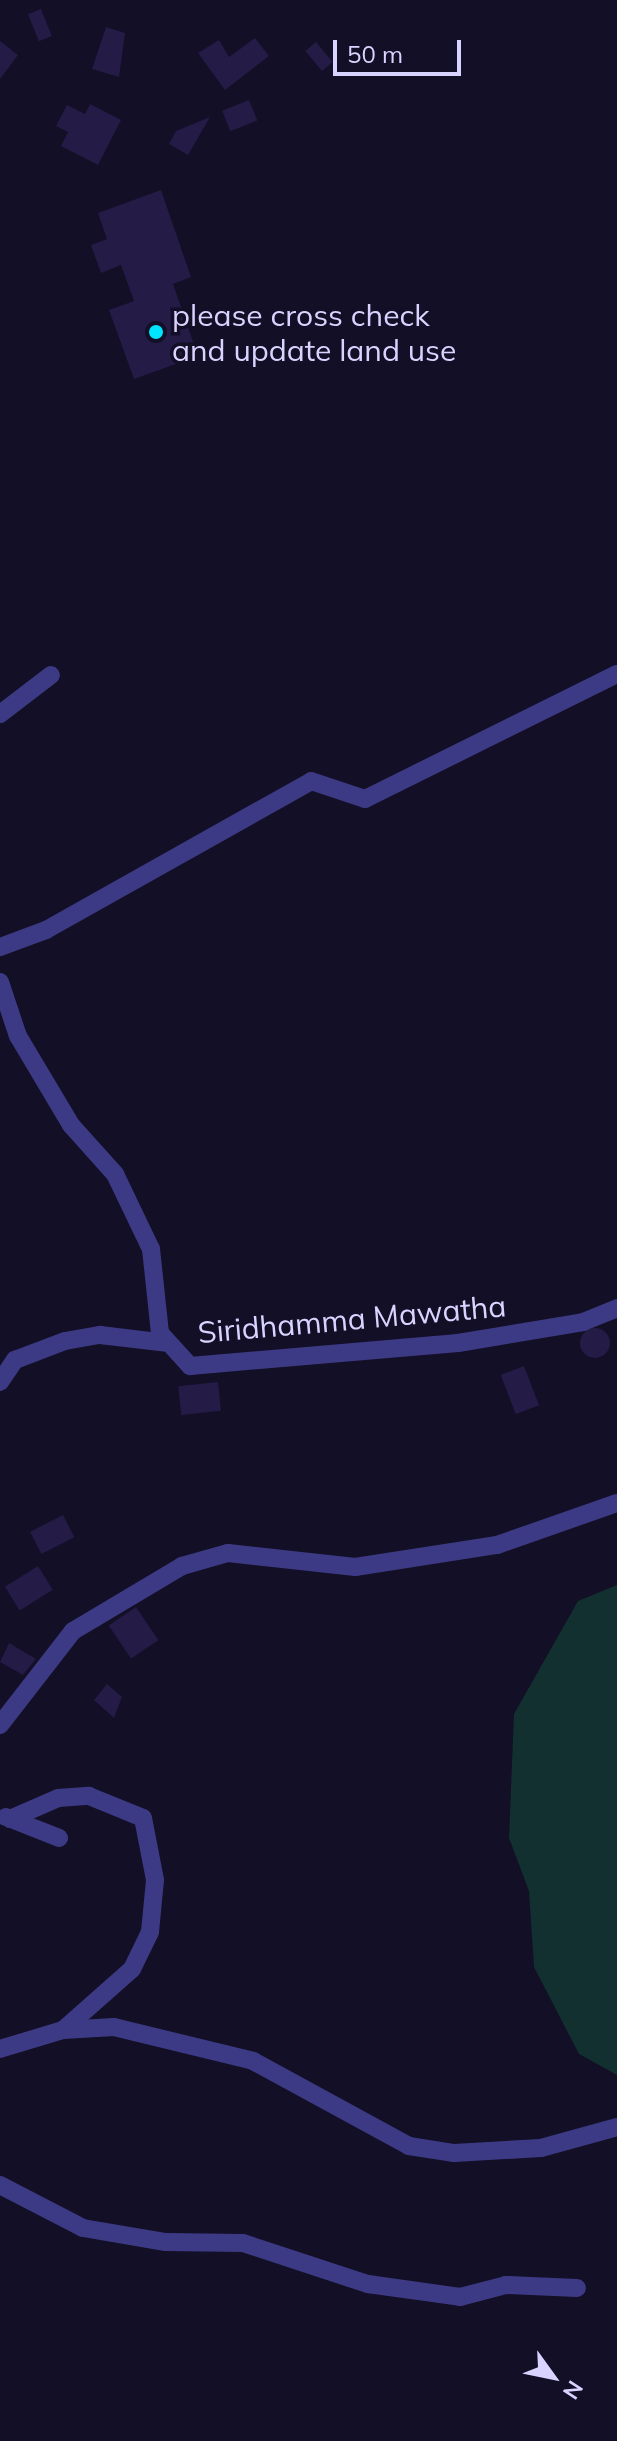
<!DOCTYPE html>
<style>
body{margin:0}
#map{position:relative;width:617px;height:2441px;overflow:hidden;background:#130f26;font-family:Mulish,sans-serif}
div>[style]{position:absolute}
.green>*{inset:0;background:#12302f}
.building>*{inset:0;background:#241b47;transform-origin:0 0}
.round{border-radius:50%}
.minor>*{height:18px;margin:-9px;padding:0 9px;transform-origin:9px;border-radius:9px;background:#3d3a85}
.dots>*{width:22px;height:22px;translate:-50% -50%;box-sizing:border-box;border:4px solid #130f26;border-radius:50%}
span{translate:-50% -50%;white-space:nowrap;text-align:center;line-height:1.15;-webkit-text-stroke:7px #130f26;paint-order:stroke}
.poi-label{font-size:30px;color:#d9d4ff}
.left{translate:0 -50%;text-align:left}
.street-label{font-size:30px;color:#d9d4ff}
.north{position:absolute;left:513px;top:2337px;width:80px;height:80px;-webkit-text-stroke:6px #130f26;paint-order:stroke;rotate:123deg;font-size:22px;font-weight:700;line-height:32px;text-align:center;color:#d9d4ff}
.north::after{content:'';display:block;margin:auto;width:28px;height:36px;background:#d9d4ff;clip-path:polygon(50% 0,100% 100%,50% 72%,0 100%)}
.scale{position:absolute;left:333px;top:40px;width:128px;height:36px;box-sizing:border-box;border:4px solid #d9d4ff;border-top:0;padding-left:10px;font-size:24px;line-height:28px;white-space:nowrap;color:#d9d4ff;-webkit-text-stroke:6px #130f26;paint-order:stroke}
</style>
<div id="map">
<div class="green">
<i style="clip-path:polygon(617px 1585px,617px 2075px,579px 2054px,534px 1967px,529px 1891px,509px 1838px,514px 1714px,578px 1601px)"></i>
</div>
<div class="building">
<i style="left:41px;top:9px;width:29px;height:14px;rotate:68deg"></i>
<i style="clip-path:polygon(106px 27px,125px 33px,119px 77px,92px 69px)"></i>
<i style="clip-path:polygon(255px 38px,269px 56px,225px 90px,198px 53px,219px 40px,229px 57px)"></i>
<i style="clip-path:polygon(0 41px,18px 55px,0 79px)"></i>
<i style="left:316px;top:42px;width:26px;height:14px;rotate:50deg"></i>
<i style="left:249px;top:100px;width:22px;height:29px;rotate:68deg"></i>
<i style="clip-path:polygon(90px 104px,121px 120px,98px 165px,61px 146px,68px 132px,56px 126px,67px 105px,85px 114px)"></i>
<i style="clip-path:polygon(210px 117px,188px 155px,169px 144px,176px 131px)"></i>
<i style="clip-path:polygon(161px 190px,191px 277px,173px 284px,198px 356px,134px 379px,109px 310px,134px 301px,121px 265px,101px 273px,91px 245px,107px 239px,98px 213px)"></i>
<i class="round" style="left:580px;top:1328px;width:30px;height:30px"></i>
<i style="left:524px;top:1366px;width:42px;height:25px;rotate:69deg"></i>
<i style="left:218px;top:1382px;width:29px;height:40px;rotate:84deg"></i>
<i style="left:63px;top:1515px;width:25px;height:37px;rotate:63deg"></i>
<i style="left:38px;top:1566px;width:28px;height:39px;rotate:58deg"></i>
<i style="left:136px;top:1607px;width:40px;height:33px;rotate:56deg"></i>
<i style="clip-path:polygon(9px 1643px,36px 1659px,23px 1675px,0 1662px)"></i>
<i style="clip-path:polygon(107px 1684px,122px 1697px,114px 1718px,94px 1700px)"></i>
</div>
<div class="minor">
<i style="left:0;top:714px;width:64px;rotate:-37.4deg"></i>
<i style="left:0;top:947px;width:49px;rotate:-20.3deg"></i>
<i style="left:46px;top:930px;width:304px;rotate:-29.3deg"></i>
<i style="left:311px;top:781px;width:57px;rotate:18.4deg"></i>
<i style="left:365px;top:799px;width:281px;rotate:-26.4deg"></i>
<i style="left:0;top:982px;width:57px;rotate:71.6deg"></i>
<i style="left:18px;top:1036px;width:104px;rotate:59.2deg"></i>
<i style="left:71px;top:1125px;width:66px;rotate:48.1deg"></i>
<i style="left:115px;top:1174px;width:83px;rotate:64.4deg"></i>
<i style="left:151px;top:1249px;width:84px;rotate:83.9deg"></i>
<i style="left:160px;top:1333px;width:45px;rotate:47.7deg"></i>
<i style="left:190px;top:1366px;width:269px;rotate:-4.9deg"></i>
<i style="left:458px;top:1343px;width:127px;rotate:-9.5deg"></i>
<i style="left:583px;top:1322px;width:37px;rotate:-22deg"></i>
<i style="left:0;top:1382px;width:27px;rotate:-56deg"></i>
<i style="left:15px;top:1360px;width:53px;rotate:-20.8deg"></i>
<i style="left:65px;top:1341px;width:36px;rotate:-10deg"></i>
<i style="left:100px;top:1335px;width:67px;rotate:6.8deg"></i>
<i style="left:0;top:1725px;width:119px;rotate:-52.2deg"></i>
<i style="left:73px;top:1631px;width:127px;rotate:-30.8deg"></i>
<i style="left:182px;top:1566px;width:48px;rotate:-15.8deg"></i>
<i style="left:228px;top:1553px;width:128px;rotate:6.3deg"></i>
<i style="left:355px;top:1567px;width:144px;rotate:-8.8deg"></i>
<i style="left:497px;top:1545px;width:127px;rotate:-19.3deg"></i>
<i style="left:6px;top:1817px;width:57px;rotate:21.6deg"></i>
<i style="left:10px;top:1819px;width:52px;rotate:-23.6deg"></i>
<i style="left:58px;top:1798px;width:31px;rotate:-4deg"></i>
<i style="left:89px;top:1796px;width:58px;rotate:22.2deg"></i>
<i style="left:143px;top:1818px;width:63px;rotate:79deg"></i>
<i style="left:155px;top:1880px;width:52px;rotate:95.5deg"></i>
<i style="left:150px;top:1932px;width:41px;rotate:115.9deg"></i>
<i style="left:132px;top:1969px;width:92px;rotate:138.5deg"></i>
<i style="left:0;top:2049px;width:66px;rotate:-16.8deg"></i>
<i style="left:63px;top:2030px;width:51px;rotate:-3.4deg"></i>
<i style="left:114px;top:2027px;width:143px;rotate:13.7deg"></i>
<i style="left:253px;top:2061px;width:178px;rotate:28.6deg"></i>
<i style="left:409px;top:2146px;width:46px;rotate:8.8deg"></i>
<i style="left:454px;top:2153px;width:87px;rotate:-3.3deg"></i>
<i style="left:541px;top:2148px;width:79px;rotate:-15.4deg"></i>
<i style="left:0;top:2185px;width:93px;rotate:27.4deg"></i>
<i style="left:83px;top:2228px;width:84px;rotate:9.6deg"></i>
<i style="left:166px;top:2242px;width:77px;rotate:0.7deg"></i>
<i style="left:243px;top:2243px;width:132px;rotate:18.2deg"></i>
<i style="left:368px;top:2284px;width:93px;rotate:8deg"></i>
<i style="left:460px;top:2297px;width:48px;rotate:-14.6deg"></i>
<i style="left:506px;top:2285px;width:71px;rotate:2.4deg"></i>
</div>
<div class="dots">
<i style="left:156px;top:332px;background:#00e5ff"></i>
</div>
<div class="poi-label">
<span class="left" style="left:172px;top:332px">please cross check<br>and update land use</span>
</div>
<div class="street-label">
<span style="left:352px;top:1319px;rotate:-5deg">Siridhamma Mawatha</span>
</div>
<div class="north">N</div>
<div class="scale">50 m</div>
</div>
